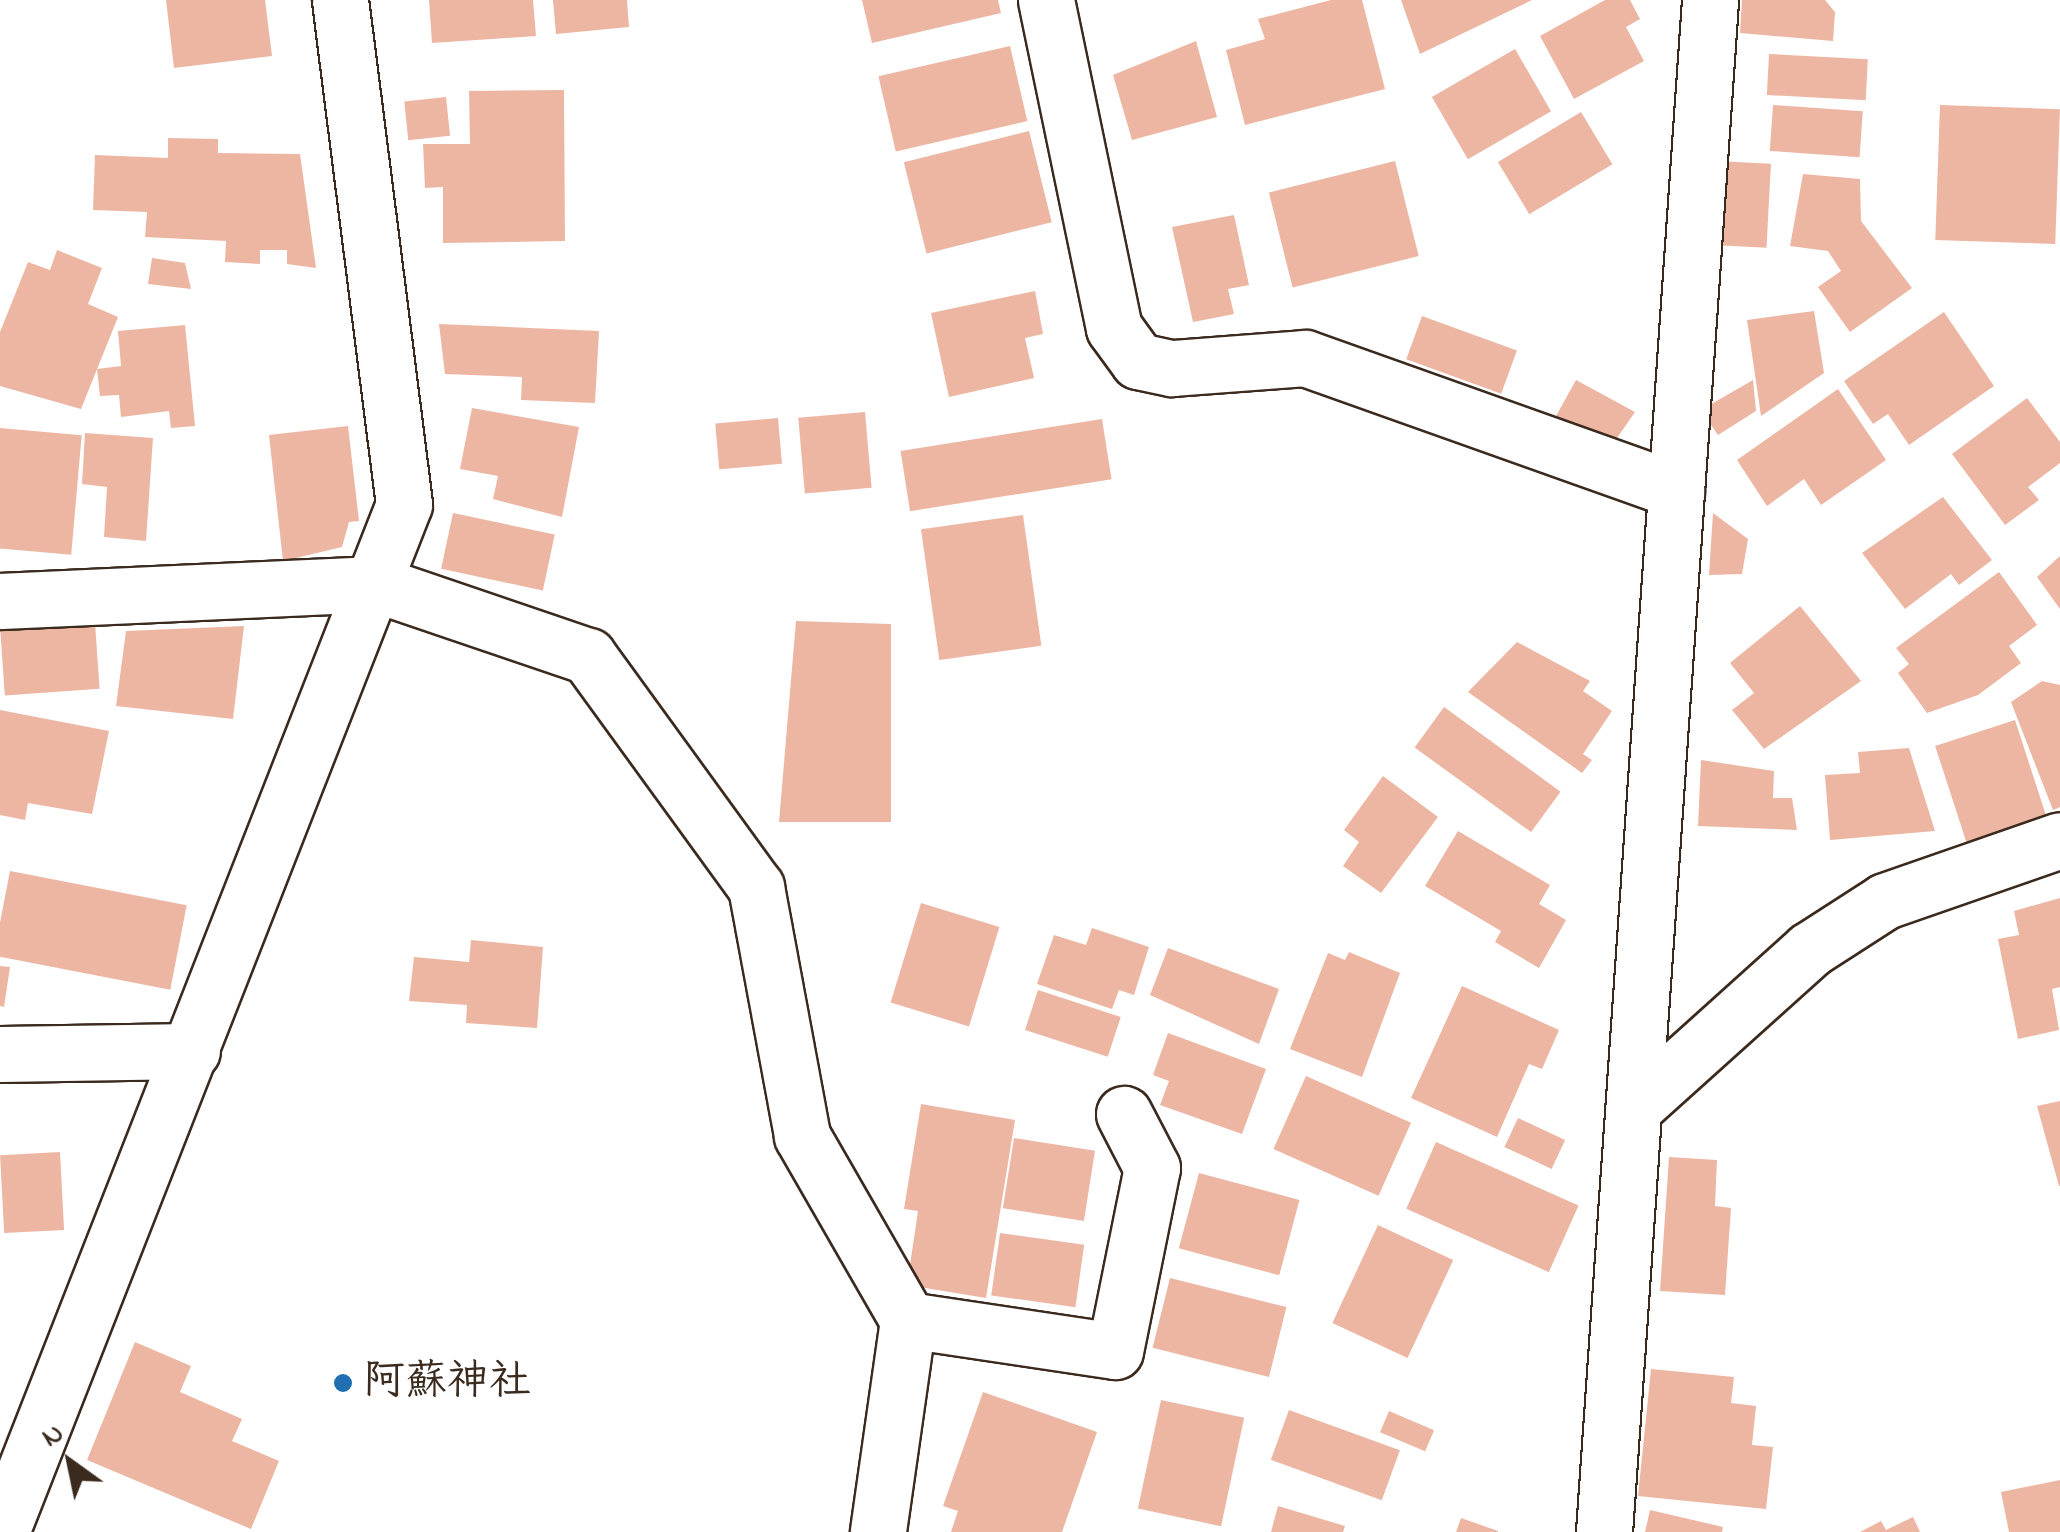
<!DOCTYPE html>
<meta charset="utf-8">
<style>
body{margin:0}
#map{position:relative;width:2060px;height:1532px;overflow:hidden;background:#fff;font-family:"Indie Flower","Klee One",sans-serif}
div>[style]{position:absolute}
.building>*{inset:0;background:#edb6a3;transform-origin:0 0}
.roads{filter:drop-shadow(2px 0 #3b2a1e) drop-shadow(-2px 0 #3b2a1e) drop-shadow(0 2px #3b2a1e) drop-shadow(0 -2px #3b2a1e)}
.minor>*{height:55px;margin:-27.5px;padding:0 27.5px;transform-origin:27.5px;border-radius:27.5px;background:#fff}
.dots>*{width:28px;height:28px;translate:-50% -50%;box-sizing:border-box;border:5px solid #fff;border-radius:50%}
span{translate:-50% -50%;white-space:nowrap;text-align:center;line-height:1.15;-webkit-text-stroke:9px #fff;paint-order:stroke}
.poi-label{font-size:42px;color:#3b2a1e;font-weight:700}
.left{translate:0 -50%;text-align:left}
.north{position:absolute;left:20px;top:1412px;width:100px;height:100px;-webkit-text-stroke:8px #fff;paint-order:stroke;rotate:327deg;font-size:28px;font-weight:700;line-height:40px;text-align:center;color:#3b2a1e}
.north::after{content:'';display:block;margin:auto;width:35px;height:45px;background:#3b2a1e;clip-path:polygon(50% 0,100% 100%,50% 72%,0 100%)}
</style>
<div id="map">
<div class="building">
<i style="clip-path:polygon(166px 0,265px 0,272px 56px,174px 68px)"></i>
<i style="clip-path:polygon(429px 0,533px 0,536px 36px,432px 43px)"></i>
<i style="clip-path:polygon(553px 0,627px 0,629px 27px,556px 34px)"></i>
<i style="clip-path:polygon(862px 0,998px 0,1001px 13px,872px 43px)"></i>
<i style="clip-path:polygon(1331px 0,1362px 0,1385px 89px,1245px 125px,1226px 50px,1265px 39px,1258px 19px)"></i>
<i style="clip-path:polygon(1401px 0,1532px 0,1420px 54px)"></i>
<i style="clip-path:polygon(1605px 0,1630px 0,1640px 19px,1626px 27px,1644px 61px,1574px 99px,1540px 36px)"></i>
<i style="clip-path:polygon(1742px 0,1825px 0,1835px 12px,1833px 41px,1740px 33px)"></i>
<i style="clip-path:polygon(1196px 41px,1217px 117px,1132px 140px,1113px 75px)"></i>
<i style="left:1010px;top:46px;width:77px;height:135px;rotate:77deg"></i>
<i style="left:1515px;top:49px;width:72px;height:96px;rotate:60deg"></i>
<i style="left:1769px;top:54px;width:99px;height:41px;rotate:3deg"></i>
<i style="clip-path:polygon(564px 90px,565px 241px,443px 243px,443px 187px,425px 188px,423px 144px,470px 144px,469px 91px)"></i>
<i style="left:446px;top:97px;width:39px;height:42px;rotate:84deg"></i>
<i style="left:1773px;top:105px;width:90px;height:46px;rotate:4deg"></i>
<i style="left:1940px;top:105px;width:120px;height:135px;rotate:2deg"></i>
<i style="left:1581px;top:112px;width:61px;height:97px;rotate:59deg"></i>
<i style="left:1029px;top:131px;width:94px;height:129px;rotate:76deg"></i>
<i style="clip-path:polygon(168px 138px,218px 139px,218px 153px,300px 154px,316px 268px,287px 264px,287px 250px,260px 250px,260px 264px,225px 262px,226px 241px,145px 237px,147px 212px,93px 210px,95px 155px,168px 158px)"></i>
<i style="left:1395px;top:161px;width:98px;height:130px;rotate:76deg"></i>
<i style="left:1717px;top:161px;width:54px;height:84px;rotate:3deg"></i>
<i style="clip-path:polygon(1803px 174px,1860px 179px,1861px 221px,1912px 288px,1850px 332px,1818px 287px,1841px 271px,1828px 251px,1790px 246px)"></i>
<i style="clip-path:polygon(1234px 215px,1249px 285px,1228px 289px,1234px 314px,1193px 322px,1172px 227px)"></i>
<i style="clip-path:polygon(57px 250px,102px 268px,88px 304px,118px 317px,81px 409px,0 386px,0 332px,28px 262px,50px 270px)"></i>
<i style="clip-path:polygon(152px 258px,185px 263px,191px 289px,148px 284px)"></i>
<i style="clip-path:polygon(1035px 291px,1043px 334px,1025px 338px,1034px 378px,949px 397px,931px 313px)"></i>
<i style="clip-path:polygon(1814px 311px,1824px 373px,1761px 416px,1747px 320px)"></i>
<i style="clip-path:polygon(1944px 312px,1994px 386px,1909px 445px,1888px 414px,1873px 424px,1844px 381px)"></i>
<i style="left:1422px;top:316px;width:101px;height:46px;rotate:20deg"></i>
<i style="clip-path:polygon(439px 324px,599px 331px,595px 403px,521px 400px,522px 377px,445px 374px)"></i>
<i style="clip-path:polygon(185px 325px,195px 426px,171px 428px,169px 411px,121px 417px,119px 395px,100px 396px,97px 369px,121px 366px,118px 331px)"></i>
<i style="clip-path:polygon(1576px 380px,1635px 412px,1615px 441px,1556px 416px)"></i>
<i style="clip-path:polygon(1753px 380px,1756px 411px,1718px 435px,1701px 410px)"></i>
<i style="clip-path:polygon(1838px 389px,1886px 460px,1821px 505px,1804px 479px,1767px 506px,1737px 460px)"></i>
<i style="clip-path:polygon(2027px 398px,2060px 442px,2060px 463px,2028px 487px,2039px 500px,2005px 525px,1952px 454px)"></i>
<i style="clip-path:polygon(472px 408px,579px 427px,562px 517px,493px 499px,498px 476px,460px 469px)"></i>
<i style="left:865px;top:412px;width:76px;height:67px;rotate:85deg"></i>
<i style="left:778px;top:418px;width:46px;height:63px;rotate:85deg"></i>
<i style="left:1102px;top:419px;width:61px;height:204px;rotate:81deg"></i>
<i style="clip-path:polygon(348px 426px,359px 521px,349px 522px,342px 547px,283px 561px,269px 435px)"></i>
<i style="left:0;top:428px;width:82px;height:120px;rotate:5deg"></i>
<i style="clip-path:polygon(85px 433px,153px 438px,146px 541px,104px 537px,107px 487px,82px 484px)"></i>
<i style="clip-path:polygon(1943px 497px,1992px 560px,1959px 585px,1951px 574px,1905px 609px,1862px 553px)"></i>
<i style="left:453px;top:513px;width:104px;height:57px;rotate:12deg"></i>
<i style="clip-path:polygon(1713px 513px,1748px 539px,1742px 574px,1709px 575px)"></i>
<i style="left:1023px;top:515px;width:132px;height:103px;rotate:82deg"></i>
<i style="clip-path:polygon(2060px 556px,2060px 609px,2037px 577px)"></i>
<i style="clip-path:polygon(1999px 572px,2037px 625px,2009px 646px,2021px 663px,1978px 695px,1927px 713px,1898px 673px,1909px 664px,1896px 648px)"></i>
<i style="clip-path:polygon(1800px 606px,1861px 681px,1764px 749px,1732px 710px,1754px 693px,1730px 663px)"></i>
<i style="clip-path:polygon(796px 621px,891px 624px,891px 822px,779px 822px)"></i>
<i style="left:95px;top:623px;width:66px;height:95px;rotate:86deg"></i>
<i style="clip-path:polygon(244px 626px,233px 719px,116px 706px,126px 631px)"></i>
<i style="clip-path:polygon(1517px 642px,1590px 681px,1583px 691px,1612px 711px,1583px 754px,1592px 760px,1582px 773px,1468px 692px)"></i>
<i style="clip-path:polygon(2042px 681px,2060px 685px,2060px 807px,2053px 810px,2011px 702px)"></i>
<i style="left:1444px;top:707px;width:144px;height:50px;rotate:36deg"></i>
<i style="clip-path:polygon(0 710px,109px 731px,92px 814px,28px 803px,25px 820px,0 815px)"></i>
<i style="left:2015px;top:720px;width:120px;height:84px;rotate:72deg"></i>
<i style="clip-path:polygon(1909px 748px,1935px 831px,1830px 840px,1825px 775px,1860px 773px,1858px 752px)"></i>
<i style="clip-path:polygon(1701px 760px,1774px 771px,1773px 798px,1792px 798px,1797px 830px,1698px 826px)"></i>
<i style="clip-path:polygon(1383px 776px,1438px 817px,1381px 893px,1343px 866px,1359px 842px,1344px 830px)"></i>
<i style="clip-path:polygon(1458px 831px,1550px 885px,1539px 904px,1566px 920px,1539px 968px,1495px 942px,1501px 931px,1425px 886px)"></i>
<i style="left:10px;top:871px;width:180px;height:86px;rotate:11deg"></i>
<i style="clip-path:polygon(2060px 898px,2060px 987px,2052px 989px,2059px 1030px,2018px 1039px,1998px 939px,2019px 935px,2014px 911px)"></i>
<i style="left:921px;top:903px;width:82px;height:104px;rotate:17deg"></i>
<i style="clip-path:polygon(1092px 928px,1149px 947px,1134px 995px,1119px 990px,1112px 1009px,1037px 984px,1054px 935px,1086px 945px)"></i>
<i style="clip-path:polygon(471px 940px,543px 947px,537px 1028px,466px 1023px,467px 1005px,409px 1001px,414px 957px,469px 962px)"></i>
<i style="clip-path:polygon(1168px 948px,1279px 989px,1259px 1044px,1150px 995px)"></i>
<i style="clip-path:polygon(1349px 952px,1400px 973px,1362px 1077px,1290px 1049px,1328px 953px,1345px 960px)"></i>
<i style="clip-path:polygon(0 966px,10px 967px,4px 1007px,0 1006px)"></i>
<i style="clip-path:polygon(1462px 986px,1559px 1030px,1542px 1069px,1529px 1064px,1497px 1137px,1411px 1098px)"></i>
<i style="left:1038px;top:990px;width:87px;height:42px;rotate:18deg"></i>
<i style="clip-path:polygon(1168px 1033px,1266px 1069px,1242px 1134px,1160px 1105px,1169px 1081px,1153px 1075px)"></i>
<i style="left:1306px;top:1076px;width:115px;height:80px;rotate:24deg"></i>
<i style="clip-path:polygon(2060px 1101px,2060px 1186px,2059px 1186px,2037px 1106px)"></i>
<i style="clip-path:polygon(921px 1104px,1015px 1120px,986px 1298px,907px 1285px,918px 1211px,904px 1209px)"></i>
<i style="left:1518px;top:1118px;width:52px;height:32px;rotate:25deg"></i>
<i style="left:1014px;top:1138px;width:82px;height:71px;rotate:9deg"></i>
<i style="left:1436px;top:1142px;width:156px;height:73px;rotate:24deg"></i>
<i style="left:60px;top:1152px;width:78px;height:60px;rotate:87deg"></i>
<i style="clip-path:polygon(1669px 1157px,1717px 1160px,1715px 1206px,1731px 1208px,1725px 1295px,1660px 1291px)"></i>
<i style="left:1199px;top:1173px;width:104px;height:78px;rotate:15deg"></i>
<i style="left:1378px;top:1225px;width:83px;height:108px;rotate:25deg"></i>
<i style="left:1000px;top:1233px;width:85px;height:63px;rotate:8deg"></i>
<i style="left:1170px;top:1278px;width:120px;height:72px;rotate:14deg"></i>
<i style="clip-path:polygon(135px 1342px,191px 1366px,180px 1392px,242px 1419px,232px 1441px,279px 1461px,251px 1529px,87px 1460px)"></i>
<i style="clip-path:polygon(1651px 1369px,1734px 1377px,1731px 1403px,1756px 1406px,1752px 1445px,1773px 1447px,1766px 1509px,1638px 1496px)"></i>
<i style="clip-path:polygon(983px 1392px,1097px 1432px,1062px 1532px,951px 1532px,958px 1511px,943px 1506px)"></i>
<i style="left:1161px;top:1400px;width:85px;height:111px;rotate:12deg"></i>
<i style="left:1289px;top:1410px;width:118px;height:53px;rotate:20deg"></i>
<i style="left:1389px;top:1411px;width:49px;height:23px;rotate:23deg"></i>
<i style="clip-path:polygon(2060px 1480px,2060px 1532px,2009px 1532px,2001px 1492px)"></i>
<i style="clip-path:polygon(1278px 1506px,1345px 1526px,1343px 1532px,1271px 1532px)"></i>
<i style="clip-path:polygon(1650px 1510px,1723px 1527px,1722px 1532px,1645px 1532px)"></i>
<i style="clip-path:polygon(1913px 1517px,1920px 1532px,1860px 1532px,1881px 1521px,1886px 1530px)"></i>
<i style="clip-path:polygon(1461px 1518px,1498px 1531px,1498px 1532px,1456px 1532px)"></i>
</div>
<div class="roads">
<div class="minor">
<i style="left:1046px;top:0;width:335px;rotate:78.3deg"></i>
<i style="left:1114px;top:328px;width:41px;rotate:54deg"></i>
<i style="left:1138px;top:361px;width:35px;rotate:12deg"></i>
<i style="left:1172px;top:368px;width:133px;rotate:-4.3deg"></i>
<i style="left:1305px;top:358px;width:394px;rotate:19.6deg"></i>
<i style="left:0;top:601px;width:376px;rotate:-2.6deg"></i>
<i style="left:376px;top:584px;width:224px;rotate:18.8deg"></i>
<i style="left:588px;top:656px;width:286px;rotate:54deg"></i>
<i style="left:756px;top:887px;width:253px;rotate:79.5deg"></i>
<i style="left:802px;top:1136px;width:212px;rotate:60.1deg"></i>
<i style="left:908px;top:1320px;width:214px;rotate:98.1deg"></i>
<i style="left:0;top:1054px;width:192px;rotate:-0.9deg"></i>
<i style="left:1636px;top:1106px;width:233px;rotate:-42deg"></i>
<i style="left:1809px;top:950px;width:90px;rotate:-32.8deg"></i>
<i style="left:1885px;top:901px;width:185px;rotate:-19.2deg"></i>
<i style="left:908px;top:1320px;width:209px;rotate:8.5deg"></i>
<i style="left:1115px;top:1351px;width:187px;rotate:-78.6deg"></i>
<i style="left:1152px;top:1168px;width:61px;rotate:-117.4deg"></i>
<i style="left:1px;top:1532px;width:1104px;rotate:-68.59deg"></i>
<i style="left:404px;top:504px;width:508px;rotate:-97.24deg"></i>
<i style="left:1604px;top:1532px;width:1536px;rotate:-86.04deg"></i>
</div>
</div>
<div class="dots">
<i style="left:343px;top:1383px;background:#1f6fb2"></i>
</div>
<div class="poi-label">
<span class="left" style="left:363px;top:1383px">阿蘇神社</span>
</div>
<div class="north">N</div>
</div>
